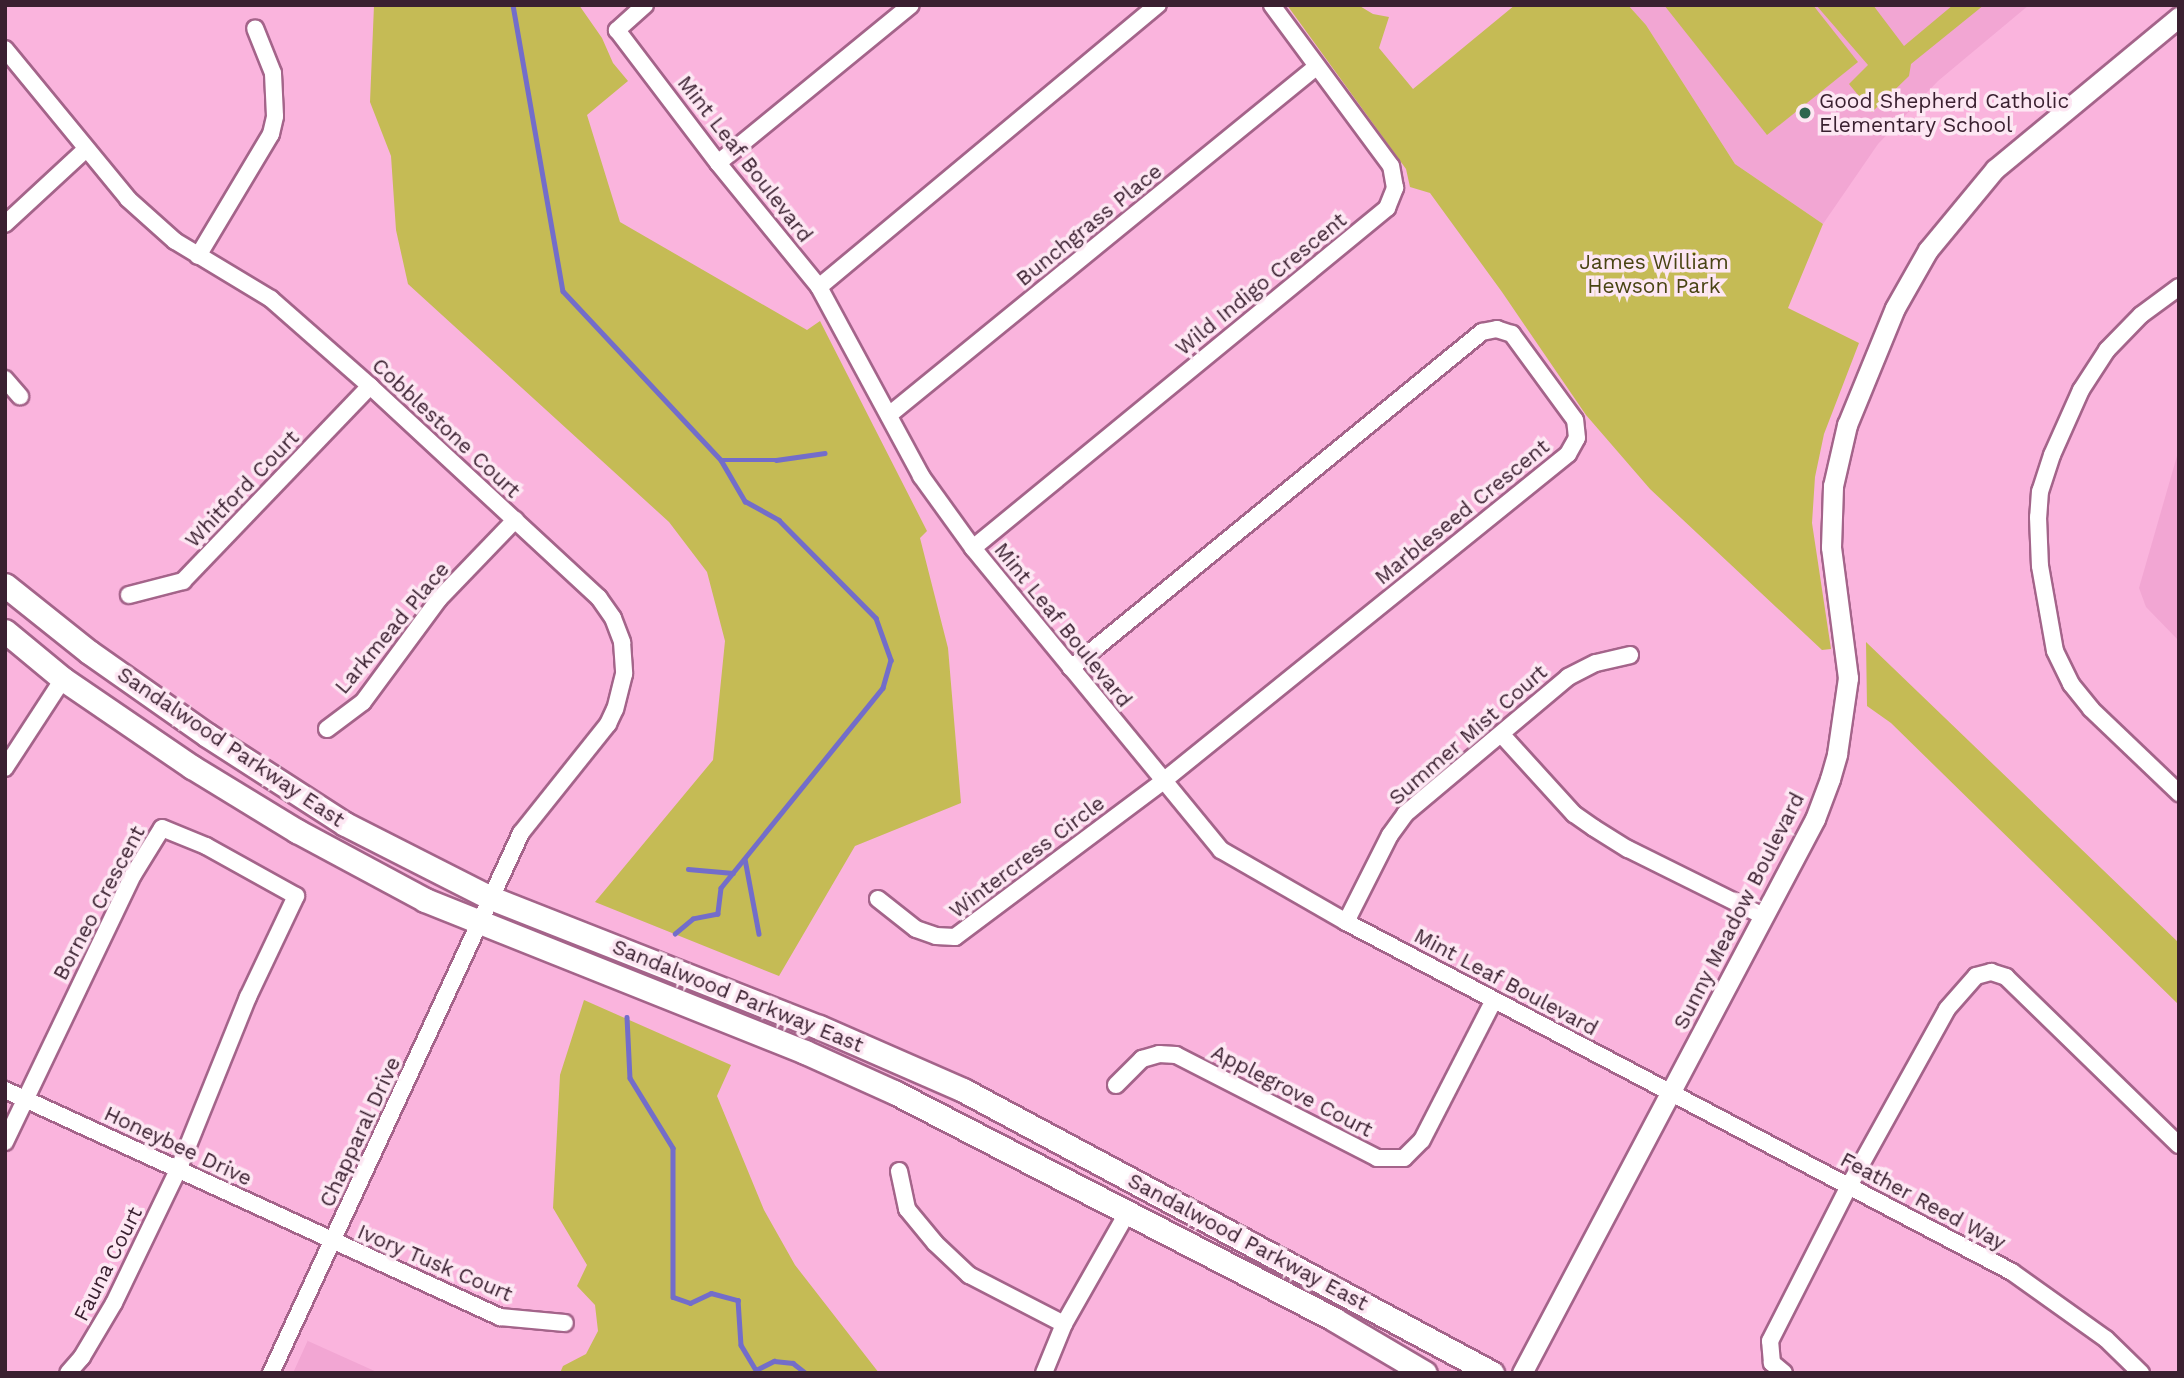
<!DOCTYPE html>
<style>
body{margin:0}
#map{position:relative;width:2184px;height:1378px;overflow:hidden;background:#fab4dd;font-family:"Work Sans",sans-serif}
div>[style]{position:absolute}
.built>*{inset:0;background:#f2a6d3}
.green>*{inset:0;background:#c5bb55}
.stream>*{height:4.5px;margin:-2.25px;padding:0 2.25px;transform-origin:2.25px;border-radius:2.25px;background:#736dca}
.roads{filter:drop-shadow(2px 0 #a4648a) drop-shadow(-2px 0 #a4648a) drop-shadow(0 2px #a4648a) drop-shadow(0 -2px #a4648a)}
.minor>*{height:16px;margin:-8px;padding:0 8px;transform-origin:8px;border-radius:8px;background:#fff}
.tertiary>*{height:19px;margin:-9.5px;padding:0 9.5px;transform-origin:9.5px;border-radius:9.5px;background:#fff}
.secondary>*{height:23px;margin:-11.5px;padding:0 11.5px;transform-origin:11.5px;border-radius:11.5px;background:#fff}
.dots>*{width:19px;height:19px;translate:-50% -50%;box-sizing:border-box;border:4px solid #fde7f3;border-radius:50%}
span{translate:-50% -50%;white-space:nowrap;text-align:center;line-height:1.15;-webkit-text-stroke:7px #fde7f3;paint-order:stroke}
.poi-label{font-size:21px;color:#3a2030}
.left{translate:0 -50%;text-align:left}
.street-label{font-size:21px;color:#3a2030}
.park-label{font-size:21px;color:#494413}
.frame{position:absolute;inset:0;border:7px solid #3a2030;pointer-events:none}
</style>
<div id="map">
<div class="built">
<i style="clip-path:polygon(1628px 5px,2029px 5px,1938px 81px,1878px 144px,1823px 224px,1735px 164px,1646px 25px)"></i>
<i style="clip-path:polygon(2179px 449px,2179px 641px,2146px 607px,2139px 588px)"></i>
<i style="clip-path:polygon(308px 1340px,308px 1341px,379px 1373px,293px 1373px)"></i>
</div>
<div class="green">
<i style="clip-path:polygon(374px 5px,579px 5px,602px 38px,613px 63px,628px 81px,587px 115px,620px 222px,807px 330px,820px 321px,927px 531px,920px 538px,948px 648px,961px 803px,855px 846px,779px 976px,595px 902px,713px 760px,725px 641px,707px 572px,669px 522px,408px 284px,396px 230px,391px 156px,370px 102px)"></i>
<i style="clip-path:polygon(1287px 5px,1358px 5px,1373px 14px,1389px 17px,1379px 48px,1413px 89px,1515px 5px,1628px 5px,1646px 25px,1735px 164px,1823px 224px,1788px 308px,1859px 343px,1824px 434px,1815px 477px,1812px 523px,1831px 649px,1822px 650px,1650px 489px,1586px 415px,1502px 292px,1430px 193px,1410px 187px,1406px 169px)"></i>
<i style="clip-path:polygon(1664px 5px,1813px 5px,1858px 62px,1767px 135px)"></i>
<i style="clip-path:polygon(1816px 5px,1873px 5px,1904px 46px,1953px 5px,1984px 5px,1911px 64px,1909px 76px,1872px 112px,1849px 84px,1868px 65px)"></i>
<i style="clip-path:polygon(1866px 642px,2179px 943px,2179px 1005px,1891px 723px,1867px 706px)"></i>
<i style="clip-path:polygon(584px 1000px,731px 1065px,717px 1096px,764px 1210px,795px 1265px,879px 1373px,560px 1373px,563px 1366px,586px 1354px,598px 1331px,595px 1305px,577px 1286px,587px 1265px,553px 1208px,560px 1075px)"></i>
</div>
<div class="stream">
<i style="left:513px;top:5px;width:290px;rotate:80.1deg"></i>
<i style="left:563px;top:291px;width:231px;rotate:46.9deg"></i>
<i style="left:721px;top:460px;width:48px;rotate:59.7deg"></i>
<i style="left:745px;top:501px;width:39px;rotate:29deg"></i>
<i style="left:779px;top:520px;width:138px;rotate:45.3deg"></i>
<i style="left:876px;top:618px;width:45px;rotate:70.3deg"></i>
<i style="left:891px;top:660px;width:29px;rotate:106deg"></i>
<i style="left:883px;top:688px;width:257px;rotate:129deg"></i>
<i style="left:721px;top:888px;width:26px;rotate:97deg"></i>
<i style="left:718px;top:914px;width:25px;rotate:169deg"></i>
<i style="left:693px;top:919px;width:23px;rotate:140deg"></i>
<i style="left:721px;top:460px;width:55px"></i>
<i style="left:776px;top:460px;width:49px;rotate:-8.1deg"></i>
<i style="left:745px;top:859px;width:76px;rotate:79.4deg"></i>
<i style="left:688px;top:869px;width:45px;rotate:5.1deg"></i>
<i style="left:627px;top:1017px;width:61px;rotate:87.2deg"></i>
<i style="left:630px;top:1078px;width:82px;rotate:58.4deg"></i>
<i style="left:673px;top:1148px;width:149px;rotate:90deg"></i>
<i style="left:673px;top:1297px;width:18px;rotate:19deg"></i>
<i style="left:690px;top:1303px;width:23px;rotate:-25deg"></i>
<i style="left:711px;top:1293px;width:28px;rotate:15deg"></i>
<i style="left:738px;top:1300px;width:45px;rotate:86.2deg"></i>
<i style="left:741px;top:1345px;width:29px;rotate:59deg"></i>
<i style="left:756px;top:1370px;width:20px;rotate:-27deg"></i>
<i style="left:774px;top:1361px;width:19px;rotate:6deg"></i>
<i style="left:793px;top:1363px;width:16px;rotate:38deg"></i>
</div>
<div class="roads">
<div class="minor">
<i style="left:645px;top:5px;width:38px;rotate:138deg"></i>
<i style="left:617px;top:30px;width:167px;rotate:52.8deg"></i>
<i style="left:718px;top:163px;width:160px;rotate:50.8deg"></i>
<i style="left:819px;top:287px;width:215px;rotate:61.6deg"></i>
<i style="left:921px;top:476px;width:89px;rotate:54.2deg"></i>
<i style="left:973px;top:548px;width:391px;rotate:50.6deg"></i>
<i style="left:1221px;top:850px;width:144px;rotate:29.9deg"></i>
<i style="left:1346px;top:922px;width:752px;rotate:27.72deg"></i>
<i style="left:2012px;top:1272px;width:115px;rotate:35.5deg"></i>
<i style="left:2106px;top:1339px;width:49px;rotate:44.2deg"></i>
<i style="left:5px;top:49px;width:194px;rotate:50.6deg"></i>
<i style="left:128px;top:199px;width:63px;rotate:41.8deg"></i>
<i style="left:175px;top:241px;width:112px;rotate:31.1deg"></i>
<i style="left:271px;top:299px;width:132px;rotate:41.3deg"></i>
<i style="left:370px;top:386px;width:312px;rotate:42.8deg"></i>
<i style="left:599px;top:598px;width:24px;rotate:55deg"></i>
<i style="left:613px;top:618px;width:26px;rotate:69deg"></i>
<i style="left:622px;top:642px;width:32px;rotate:86deg"></i>
<i style="left:624px;top:674px;width:36px;rotate:104deg"></i>
<i style="left:615px;top:709px;width:17px;rotate:115deg"></i>
<i style="left:608px;top:724px;width:139px;rotate:128.6deg"></i>
<i style="left:521px;top:833px;width:595px;rotate:114.84deg"></i>
<i style="left:718px;top:163px;width:249px;rotate:-39.3deg"></i>
<i style="left:5px;top:224px;width:110px;rotate:-42.8deg"></i>
<i style="left:198px;top:256px;width:142px;rotate:-59.1deg"></i>
<i style="left:271px;top:134px;width:18px;rotate:-77deg"></i>
<i style="left:275px;top:116px;width:43px;rotate:-92.7deg"></i>
<i style="left:273px;top:73px;width:48px;rotate:-111.8deg"></i>
<i style="left:819px;top:287px;width:441px;rotate:-39.8deg"></i>
<i style="left:2179px;top:287px;width:47px;rotate:143.6deg"></i>
<i style="left:2141px;top:315px;width:49px;rotate:134.2deg"></i>
<i style="left:2107px;top:350px;width:48px;rotate:123deg"></i>
<i style="left:2081px;top:390px;width:71px;rotate:114deg"></i>
<i style="left:2052px;top:455px;width:38px;rotate:108deg"></i>
<i style="left:2040px;top:491px;width:26px;rotate:94deg"></i>
<i style="left:2038px;top:517px;width:49px;rotate:87.7deg"></i>
<i style="left:2040px;top:566px;width:86px;rotate:80deg"></i>
<i style="left:2055px;top:651px;width:37px;rotate:64deg"></i>
<i style="left:2071px;top:684px;width:32px;rotate:51deg"></i>
<i style="left:2091px;top:709px;width:122px;rotate:43.7deg"></i>
<i style="left:5px;top:379px;width:23px;rotate:49deg"></i>
<i style="left:889px;top:415px;width:551px;rotate:-39.18deg"></i>
<i style="left:973px;top:548px;width:536px;rotate:-39.39deg"></i>
<i style="left:1387px;top:208px;width:22px;rotate:-68deg"></i>
<i style="left:1395px;top:188px;width:22px;rotate:-100deg"></i>
<i style="left:1391px;top:166px;width:200px;rotate:-126.5deg"></i>
<i style="left:129px;top:595px;width:56px;rotate:-14.5deg"></i>
<i style="left:183px;top:581px;width:270px;rotate:-46.2deg"></i>
<i style="left:327px;top:729px;width:45px;rotate:-36.9deg"></i>
<i style="left:363px;top:702px;width:128px;rotate:-53.6deg"></i>
<i style="left:439px;top:599px;width:110px;rotate:-46.1deg"></i>
<i style="left:1502px;top:735px;width:107px;rotate:47.7deg"></i>
<i style="left:1574px;top:814px;width:24px;rotate:35deg"></i>
<i style="left:1594px;top:828px;width:40px;rotate:32deg"></i>
<i style="left:1628px;top:849px;width:151px;rotate:26.4deg"></i>
<i style="left:5px;top:768px;width:106px;rotate:-56.9deg"></i>
<i style="left:878px;top:899px;width:48px;rotate:38.3deg"></i>
<i style="left:916px;top:929px;width:21px;rotate:19deg"></i>
<i style="left:936px;top:936px;width:19px;rotate:3deg"></i>
<i style="left:955px;top:937px;width:259px;rotate:-36.8deg"></i>
<i style="left:1162px;top:782px;width:522px;rotate:-38.93deg"></i>
<i style="left:1568px;top:454px;width:18px;rotate:-61deg"></i>
<i style="left:1577px;top:438px;width:18px;rotate:-96deg"></i>
<i style="left:1575px;top:420px;width:107px;rotate:-126.2deg"></i>
<i style="left:1512px;top:334px;width:16px;rotate:-162deg"></i>
<i style="left:1497px;top:329px;width:15px;rotate:169deg"></i>
<i style="left:1482px;top:332px;width:531px;rotate:140.73deg"></i>
<i style="left:1346px;top:922px;width:97px;rotate:-63.2deg"></i>
<i style="left:1390px;top:835px;width:26px;rotate:-54deg"></i>
<i style="left:1405px;top:814px;width:213px;rotate:-40deg"></i>
<i style="left:1568px;top:677px;width:31px;rotate:-27deg"></i>
<i style="left:1596px;top:663px;width:35px;rotate:-13deg"></i>
<i style="left:1116px;top:1085px;width:37px;rotate:-45deg"></i>
<i style="left:1142px;top:1059px;width:18px;rotate:-16deg"></i>
<i style="left:1159px;top:1054px;width:17px;rotate:3deg"></i>
<i style="left:1176px;top:1055px;width:226px;rotate:27.1deg"></i>
<i style="left:1377px;top:1158px;width:27px"></i>
<i style="left:1404px;top:1158px;width:25px;rotate:-45deg"></i>
<i style="left:1422px;top:1140px;width:157px;rotate:-62.8deg"></i>
<i style="left:5px;top:1090px;width:545px;rotate:24.64deg"></i>
<i style="left:500px;top:1317px;width:65px;rotate:5.3deg"></i>
<i style="left:5px;top:1142px;width:296px;rotate:-64.4deg"></i>
<i style="left:133px;top:875px;width:55px;rotate:-58.3deg"></i>
<i style="left:162px;top:828px;width:48px;rotate:22.2deg"></i>
<i style="left:206px;top:846px;width:103px;rotate:29.1deg"></i>
<i style="left:296px;top:896px;width:112px;rotate:115.4deg"></i>
<i style="left:248px;top:997px;width:187px;rotate:112deg"></i>
<i style="left:178px;top:1170px;width:148px;rotate:115.7deg"></i>
<i style="left:114px;top:1303px;width:63px;rotate:120.7deg"></i>
<i style="left:82px;top:1357px;width:21px;rotate:131deg"></i>
<i style="left:899px;top:1171px;width:39px;rotate:78deg"></i>
<i style="left:907px;top:1209px;width:44px;rotate:50.5deg"></i>
<i style="left:935px;top:1243px;width:47px;rotate:43.3deg"></i>
<i style="left:969px;top:1275px;width:107px;rotate:27.3deg"></i>
<i style="left:1044px;top:1373px;width:53px;rotate:-67.8deg"></i>
<i style="left:1064px;top:1324px;width:128px;rotate:-60.4deg"></i>
<i style="left:1784px;top:1373px;width:16px;rotate:-140deg"></i>
<i style="left:1772px;top:1363px;width:22px;rotate:-95deg"></i>
<i style="left:1770px;top:1341px;width:174px;rotate:-63deg"></i>
<i style="left:1849px;top:1186px;width:202px;rotate:-61deg"></i>
<i style="left:1947px;top:1009px;width:44px;rotate:-48.7deg"></i>
<i style="left:1976px;top:976px;width:16px;rotate:-15deg"></i>
<i style="left:1991px;top:972px;width:16px;rotate:18deg"></i>
<i style="left:2006px;top:977px;width:241px;rotate:44.2deg"></i>
</div>
<div class="tertiary">
<i style="left:1522px;top:1373px;width:627px;rotate:-62.13deg"></i>
<i style="left:1815px;top:819px;width:43px;rotate:-69.4deg"></i>
<i style="left:1830px;top:779px;width:26px;rotate:-74deg"></i>
<i style="left:1837px;top:754px;width:77px;rotate:-81.8deg"></i>
<i style="left:1848px;top:678px;width:132px;rotate:-97.4deg"></i>
<i style="left:1831px;top:547px;width:61px;rotate:-88.1deg"></i>
<i style="left:1833px;top:486px;width:63px;rotate:-77.1deg"></i>
<i style="left:1847px;top:425px;width:126px;rotate:-67.7deg"></i>
<i style="left:1895px;top:308px;width:67px;rotate:-60.4deg"></i>
<i style="left:1928px;top:250px;width:105px;rotate:-50.4deg"></i>
<i style="left:1995px;top:169px;width:239px;rotate:-39.6deg"></i>
</div>
<div class="secondary">
<i style="left:5px;top:585px;width:107px;rotate:38.6deg"></i>
<i style="left:89px;top:652px;width:144px;rotate:35.1deg"></i>
<i style="left:207px;top:735px;width:164px;rotate:32.8deg"></i>
<i style="left:345px;top:824px;width:164px;rotate:26.9deg"></i>
<i style="left:491px;top:898px;width:352px;rotate:21.5deg"></i>
<i style="left:819px;top:1027px;width:157px;rotate:23.6deg"></i>
<i style="left:963px;top:1090px;width:600px;rotate:28.15deg"></i>
<i style="left:5px;top:631px;width:75px;rotate:39.6deg"></i>
<i style="left:63px;top:679px;width:156px;rotate:34.3deg"></i>
<i style="left:192px;top:767px;width:123px;rotate:31.4deg"></i>
<i style="left:297px;top:831px;width:145px;rotate:28.3deg"></i>
<i style="left:425px;top:900px;width:409px;rotate:21.8deg"></i>
<i style="left:805px;top:1052px;width:98px;rotate:24.2deg"></i>
<i style="left:894px;top:1092px;width:496px;rotate:27.3deg"></i>
<i style="left:1335px;top:1320px;width:104px;rotate:30.5deg"></i>
</div>
</div>
<div class="dots">
<i style="left:1805px;top:113px;background:#2e664f"></i>
</div>
<div class="poi-label">
<span class="left" style="left:1819px;top:113px">Good Shepherd Catholic<br>Elementary School</span>
</div>
<div class="street-label">
<span style="left:745px;top:159px;rotate:52deg">Mint Leaf Boulevard</span>
<span style="left:1089px;top:225px;rotate:-39deg">Bunchgrass Place</span>
<span style="left:1261px;top:284px;rotate:-39deg">Wild Indigo Crescent</span>
<span style="left:446px;top:428px;rotate:43deg">Cobblestone Court</span>
<span style="left:242px;top:489px;rotate:-46deg">Whitford Court</span>
<span style="left:1462px;top:512px;rotate:-39deg">Marbleseed Crescent</span>
<span style="left:1063px;top:625px;rotate:51deg">Mint Leaf Boulevard</span>
<span style="left:392px;top:628px;rotate:-50deg">Larkmead Place</span>
<span style="left:1468px;top:735px;rotate:-41deg">Summer Mist Court</span>
<span style="left:231px;top:747px;rotate:34deg">Sandalwood Parkway East</span>
<span style="left:1027px;top:857px;rotate:-37deg">Wintercress Circle</span>
<span style="left:99px;top:903px;rotate:-62deg">Borneo Crescent</span>
<span style="left:1739px;top:911px;rotate:-63deg">Sunny Meadow Boulevard</span>
<span style="left:1506px;top:982px;rotate:28deg">Mint Leaf Boulevard</span>
<span style="left:738px;top:996px;rotate:22deg">Sandalwood Parkway East</span>
<span style="left:1292px;top:1091px;rotate:27deg">Applegrove Court</span>
<span style="left:360px;top:1132px;rotate:-65deg">Chapparal Drive</span>
<span style="left:178px;top:1146px;rotate:25deg">Honeybee Drive</span>
<span style="left:1923px;top:1201px;rotate:28deg">Feather Reed Way</span>
<span style="left:1248px;top:1242px;rotate:28deg">Sandalwood Parkway East</span>
<span style="left:435px;top:1263px;rotate:23deg">Ivory Tusk Court</span>
<span style="left:108px;top:1264px;rotate:-63deg">Fauna Court</span>
</div>
<div class="park-label">
<span style="left:1654px;top:274px">James William<br>Hewson Park</span>
</div>
<div class="frame"></div>
</div>
